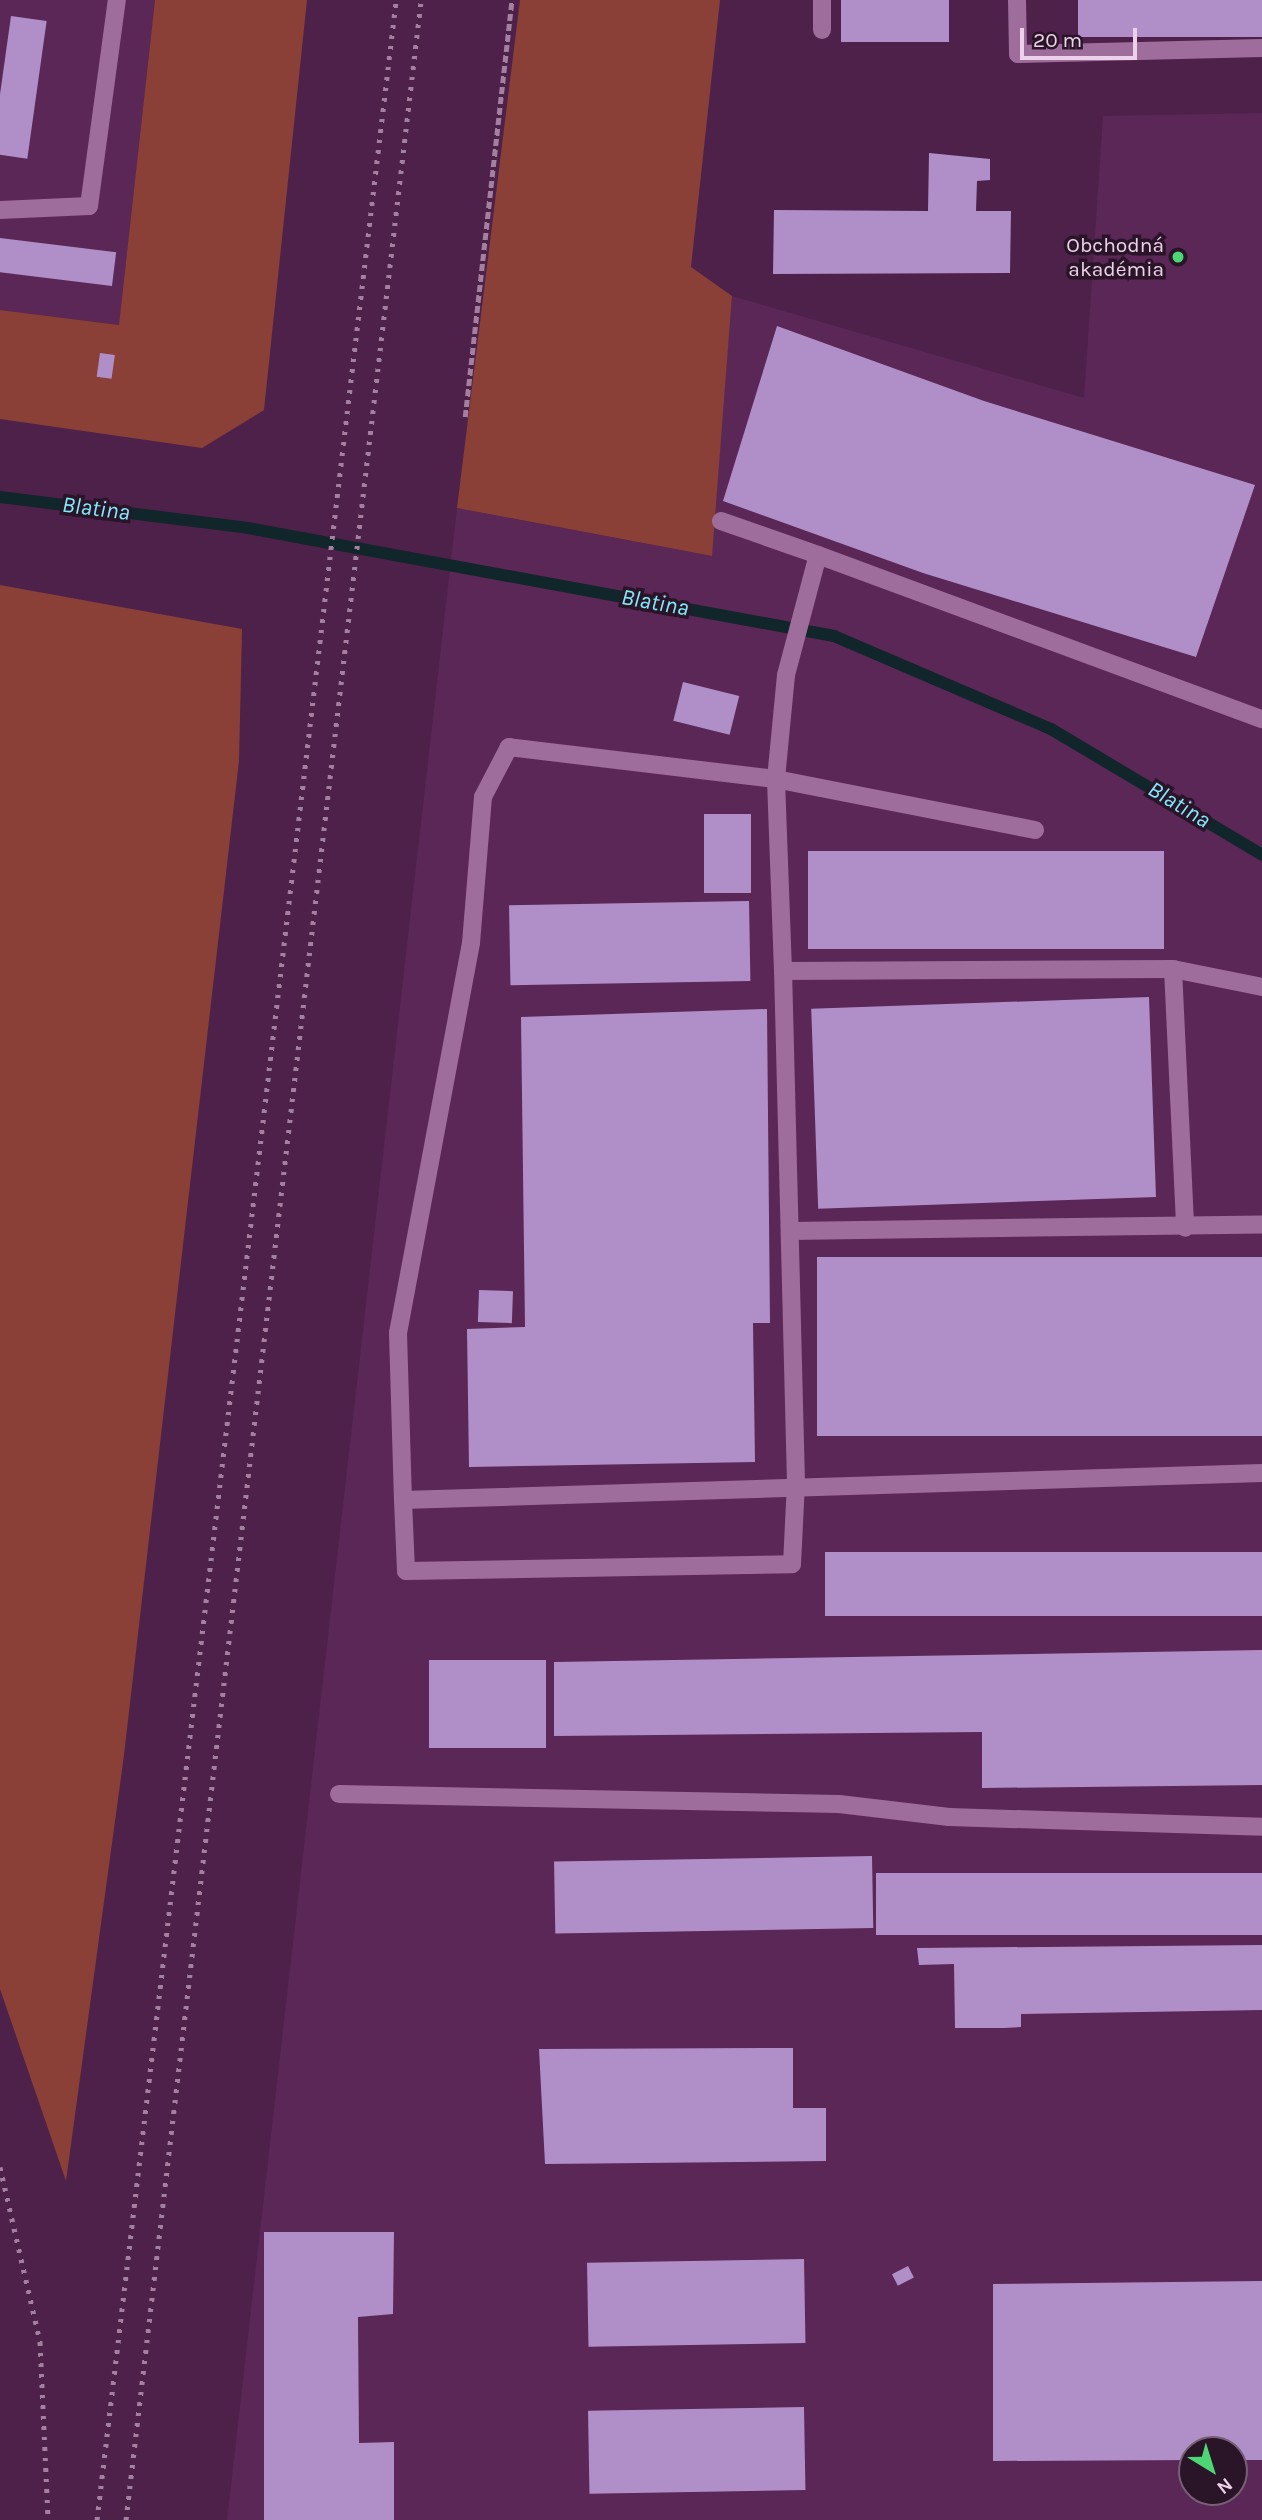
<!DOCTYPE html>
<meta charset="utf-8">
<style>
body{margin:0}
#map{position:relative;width:1262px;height:2520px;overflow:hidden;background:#4e214b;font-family:Karla,sans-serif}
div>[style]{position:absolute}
.built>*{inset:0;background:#5a2757}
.green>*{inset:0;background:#8a4036}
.stream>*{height:12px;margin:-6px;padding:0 6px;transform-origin:6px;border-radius:6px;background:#10262a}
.building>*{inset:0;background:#b08fc9;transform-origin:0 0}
.path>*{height:4.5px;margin-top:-2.25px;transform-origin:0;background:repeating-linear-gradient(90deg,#a37fa0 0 7px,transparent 0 10.5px)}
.lane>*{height:18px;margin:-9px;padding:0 9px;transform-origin:9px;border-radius:9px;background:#9f6d9b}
.rail>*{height:5px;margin-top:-2.5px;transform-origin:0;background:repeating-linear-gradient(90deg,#a37fa0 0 3.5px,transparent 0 10.5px)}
.dots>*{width:19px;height:19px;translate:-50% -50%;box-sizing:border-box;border:4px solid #291527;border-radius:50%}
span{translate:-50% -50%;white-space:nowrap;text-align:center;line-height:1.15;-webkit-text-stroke:7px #291527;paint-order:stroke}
.poi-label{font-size:21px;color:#edd1ea}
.right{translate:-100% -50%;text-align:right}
.water-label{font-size:23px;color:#7fecfe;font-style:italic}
.north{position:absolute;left:1178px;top:2436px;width:70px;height:70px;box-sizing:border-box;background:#291527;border:2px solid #776075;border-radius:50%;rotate:142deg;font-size:19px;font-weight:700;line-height:28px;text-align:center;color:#edd1ea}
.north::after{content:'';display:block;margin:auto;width:24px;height:32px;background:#4ed676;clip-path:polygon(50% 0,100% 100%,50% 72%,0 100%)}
.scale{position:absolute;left:1020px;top:28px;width:117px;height:32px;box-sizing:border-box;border:4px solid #edd1ea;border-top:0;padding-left:9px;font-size:21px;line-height:24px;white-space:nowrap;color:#edd1ea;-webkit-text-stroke:5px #291527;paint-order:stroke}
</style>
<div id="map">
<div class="built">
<i style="clip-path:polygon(0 0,155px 0,119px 325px,0 310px)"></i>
<i style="clip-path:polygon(evenodd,1262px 113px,1262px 2520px,227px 2520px,457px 508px,711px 556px,732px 296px,1084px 398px,1103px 116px,1262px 113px,1192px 2450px,1234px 2450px,1234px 2492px,1192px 2492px,1192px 2450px)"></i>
</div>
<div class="green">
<i style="clip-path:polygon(155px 0,307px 0,264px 410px,202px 448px,0 419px,0 310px,119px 325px)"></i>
<i style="clip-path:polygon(520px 0,720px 0,691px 267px,732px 296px,712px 556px,457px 508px)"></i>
<i style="clip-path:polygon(0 585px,242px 629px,239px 761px,124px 1755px,66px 2181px,0 1989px)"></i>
</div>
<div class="stream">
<i style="left:0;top:497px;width:250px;rotate:7.1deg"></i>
<i style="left:248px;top:528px;width:596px;rotate:10.44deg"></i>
<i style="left:834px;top:636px;width:236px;rotate:23.2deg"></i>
<i style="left:1051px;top:729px;width:246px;rotate:30.8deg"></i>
</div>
<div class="building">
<i style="left:841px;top:0;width:108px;height:42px"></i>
<i style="left:1078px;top:0;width:184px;height:37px"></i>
<i style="left:11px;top:16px;width:36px;height:139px;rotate:8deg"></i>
<i style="clip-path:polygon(929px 153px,990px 159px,990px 180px,977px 181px,976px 211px,1011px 211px,1010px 273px,773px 274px,774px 210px,928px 211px)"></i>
<i style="left:0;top:238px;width:117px;height:34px;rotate:7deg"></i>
<i style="clip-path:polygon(777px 326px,984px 401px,1255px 485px,1196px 657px,923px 573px,723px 501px)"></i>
<i style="left:100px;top:353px;width:15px;height:24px;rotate:8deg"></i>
<i style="left:683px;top:682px;width:58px;height:40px;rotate:14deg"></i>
<i style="left:704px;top:814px;width:47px;height:79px"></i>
<i style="left:808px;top:851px;width:356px;height:98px"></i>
<i style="left:749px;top:901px;width:80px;height:240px;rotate:89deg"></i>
<i style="left:1149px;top:997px;width:200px;height:338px;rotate:88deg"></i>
<i style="clip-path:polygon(767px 1009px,770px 1323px,753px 1323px,755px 1462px,469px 1467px,467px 1329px,525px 1327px,521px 1017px)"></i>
<i style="left:1262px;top:1257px;width:179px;height:445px;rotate:90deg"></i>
<i style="left:479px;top:1290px;width:34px;height:32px;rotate:2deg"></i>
<i style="left:1262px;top:1552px;width:64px;height:437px;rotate:90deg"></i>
<i style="clip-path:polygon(1262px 1650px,1262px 1785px,982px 1788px,982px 1732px,554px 1736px,554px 1662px)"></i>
<i style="left:546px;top:1660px;width:88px;height:117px;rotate:90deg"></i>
<i style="left:872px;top:1856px;width:72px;height:318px;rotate:89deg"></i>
<i style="left:1262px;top:1873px;width:62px;height:386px;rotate:90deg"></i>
<i style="clip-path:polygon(1262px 1945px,1262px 2010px,1021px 2014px,1021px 2027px,1004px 2028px,955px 2028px,954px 1964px,919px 1965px,917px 1948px)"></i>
<i style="clip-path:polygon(793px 2048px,793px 2108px,826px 2108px,826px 2161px,545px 2164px,539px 2049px)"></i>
<i style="clip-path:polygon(264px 2232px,394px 2232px,393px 2314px,358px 2317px,359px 2443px,394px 2442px,394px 2520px,264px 2520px)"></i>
<i style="left:804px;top:2259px;width:84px;height:217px;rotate:89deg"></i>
<i style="left:908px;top:2266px;width:13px;height:18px;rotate:63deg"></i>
<i style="clip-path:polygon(1262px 2281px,1262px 2460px,1234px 2460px,1234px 2450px,1192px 2450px,1192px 2460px,993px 2461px,993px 2284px)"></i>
<i style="left:804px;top:2407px;width:83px;height:216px;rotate:89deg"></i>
</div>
<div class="path">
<i style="left:465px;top:417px;width:420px;rotate:-83.6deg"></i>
</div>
<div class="lane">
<i style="left:822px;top:0;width:30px;rotate:90deg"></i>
<i style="left:1017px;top:0;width:54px;rotate:88.9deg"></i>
<i style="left:1018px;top:54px;width:244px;rotate:-1.4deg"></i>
<i style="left:0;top:210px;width:89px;rotate:-2.6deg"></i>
<i style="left:89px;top:206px;width:208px;rotate:-82.3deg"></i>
<i style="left:721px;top:521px;width:103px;rotate:19.3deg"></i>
<i style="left:1035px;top:830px;width:264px;rotate:-168.9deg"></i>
<i style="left:776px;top:779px;width:269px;rotate:-173.2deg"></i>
<i style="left:509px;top:747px;width:56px;rotate:117.5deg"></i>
<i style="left:483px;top:797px;width:146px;rotate:94.7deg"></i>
<i style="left:471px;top:943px;width:397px;rotate:100.6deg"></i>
<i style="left:398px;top:1333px;width:167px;rotate:88.3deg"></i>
<i style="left:403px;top:1500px;width:859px;rotate:-1.8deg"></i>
<i style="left:1173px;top:969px;width:259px;rotate:87.3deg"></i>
<i style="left:783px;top:971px;width:192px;rotate:-92.1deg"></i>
<i style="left:776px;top:779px;width:104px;rotate:-84.5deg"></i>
<i style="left:786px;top:675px;width:124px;rotate:-75.1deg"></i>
<i style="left:818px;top:555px;width:473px;rotate:20.3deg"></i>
<i style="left:790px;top:1231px;width:472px;rotate:-0.8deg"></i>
<i style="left:403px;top:1500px;width:71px;rotate:87.6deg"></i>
<i style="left:406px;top:1571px;width:386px;rotate:-1deg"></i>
<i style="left:792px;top:1564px;width:81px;rotate:-87.2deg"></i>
<i style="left:796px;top:1483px;width:512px;rotate:-91.45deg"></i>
<i style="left:783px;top:971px;width:390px;rotate:-0.3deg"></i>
<i style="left:1173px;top:969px;width:91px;rotate:11.4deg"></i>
<i style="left:339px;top:1794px;width:500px;rotate:1.15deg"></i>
<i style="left:839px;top:1804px;width:111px;rotate:6.7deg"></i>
<i style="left:949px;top:1817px;width:313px;rotate:1.8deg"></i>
</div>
<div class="rail">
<i style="left:0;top:2167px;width:180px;rotate:77.1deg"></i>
<i style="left:40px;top:2342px;width:178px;rotate:87.4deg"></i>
<i style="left:97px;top:2520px;width:2538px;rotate:-83.23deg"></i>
<i style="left:126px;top:2520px;width:2537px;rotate:-83.32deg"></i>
</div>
<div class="dots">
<i style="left:1178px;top:257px;background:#4ed676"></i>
</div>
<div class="poi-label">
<span class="right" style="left:1164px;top:257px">Obchodná<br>akadémia</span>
</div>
<div class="water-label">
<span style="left:96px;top:509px;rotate:7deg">Blatina</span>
<span style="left:655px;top:603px;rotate:10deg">Blatina</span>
<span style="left:1179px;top:805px;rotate:31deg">Blatina</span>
</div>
<div class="north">N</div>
<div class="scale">20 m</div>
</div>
